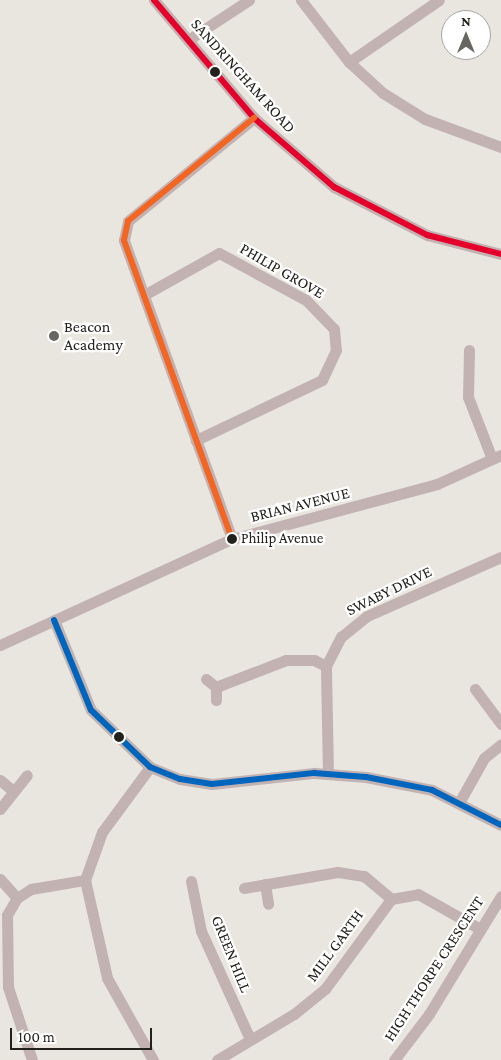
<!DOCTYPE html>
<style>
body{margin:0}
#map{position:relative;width:501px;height:1060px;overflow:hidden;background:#e8e6df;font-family:"Crimson Pro",serif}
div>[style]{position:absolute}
.minor>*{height:11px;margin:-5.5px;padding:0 5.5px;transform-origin:5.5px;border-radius:5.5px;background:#c3b2b2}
.bus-1>*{height:6px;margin:-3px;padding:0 3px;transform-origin:3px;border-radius:3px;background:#e4002b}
.bus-2>*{height:6px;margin:-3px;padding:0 3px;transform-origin:3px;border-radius:3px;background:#f26522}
.bus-3>*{height:6px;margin:-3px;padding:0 3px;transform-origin:3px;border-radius:3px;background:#0065bd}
.dots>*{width:14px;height:14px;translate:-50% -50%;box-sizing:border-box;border:2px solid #fff;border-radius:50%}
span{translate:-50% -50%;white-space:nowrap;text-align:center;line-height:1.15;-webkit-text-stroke:4.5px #fff;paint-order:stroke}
.bus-label{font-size:15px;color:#22211c}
.left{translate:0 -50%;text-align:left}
.street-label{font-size:16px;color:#22211c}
.poi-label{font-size:16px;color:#22211c}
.north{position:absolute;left:441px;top:10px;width:50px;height:50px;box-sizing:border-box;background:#fff;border:1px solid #a7a6a4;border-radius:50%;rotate:0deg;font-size:14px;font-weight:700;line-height:20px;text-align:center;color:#22211c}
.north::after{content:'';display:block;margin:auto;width:18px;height:22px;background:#676660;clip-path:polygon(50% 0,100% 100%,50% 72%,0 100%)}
.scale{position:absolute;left:10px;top:1028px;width:142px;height:22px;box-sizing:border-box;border:2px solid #22211c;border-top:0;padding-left:6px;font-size:15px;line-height:18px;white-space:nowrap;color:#22211c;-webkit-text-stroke:4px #fff;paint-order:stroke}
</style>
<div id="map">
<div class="minor">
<i style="left:154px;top:0;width:155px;rotate:49.7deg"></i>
<i style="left:254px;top:118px;width:106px;rotate:40.8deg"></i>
<i style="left:334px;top:187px;width:105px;rotate:27.3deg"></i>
<i style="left:427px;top:235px;width:76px;rotate:14.4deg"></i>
<i style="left:301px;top:0;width:78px;rotate:52.3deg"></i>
<i style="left:349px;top:62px;width:46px;rotate:42.4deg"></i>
<i style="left:383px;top:93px;width:49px;rotate:31.8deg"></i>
<i style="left:425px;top:119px;width:81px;rotate:20.2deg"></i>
<i style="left:188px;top:40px;width:73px;rotate:-33.3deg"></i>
<i style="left:349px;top:62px;width:109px;rotate:-34.6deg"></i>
<i style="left:144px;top:295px;width:86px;rotate:-29.2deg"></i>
<i style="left:219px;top:253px;width:99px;rotate:28.4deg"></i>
<i style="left:306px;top:300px;width:40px;rotate:46deg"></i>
<i style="left:334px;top:329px;width:21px;rotate:85deg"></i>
<i style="left:336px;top:350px;width:33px;rotate:115deg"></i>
<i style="left:322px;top:380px;width:140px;rotate:154.5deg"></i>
<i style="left:469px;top:350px;width:47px;rotate:91.2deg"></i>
<i style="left:468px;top:397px;width:66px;rotate:68.8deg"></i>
<i style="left:232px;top:539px;width:318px;rotate:-109.9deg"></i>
<i style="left:124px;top:240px;width:19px;rotate:-78deg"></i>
<i style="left:128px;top:221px;width:163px;rotate:-39.3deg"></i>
<i style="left:54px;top:620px;width:97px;rotate:67.7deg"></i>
<i style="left:91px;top:710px;width:82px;rotate:44deg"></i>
<i style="left:150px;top:767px;width:32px;rotate:22deg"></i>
<i style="left:180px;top:779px;width:32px;rotate:9deg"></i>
<i style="left:212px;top:784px;width:103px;rotate:-6.2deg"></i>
<i style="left:314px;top:773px;width:52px;rotate:4.4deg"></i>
<i style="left:366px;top:777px;width:67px;rotate:11.1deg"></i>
<i style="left:432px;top:790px;width:77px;rotate:26.9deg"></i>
<i style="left:0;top:645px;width:255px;rotate:-24.6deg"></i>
<i style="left:232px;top:539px;width:212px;rotate:-15deg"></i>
<i style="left:437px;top:484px;width:70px;rotate:-24.4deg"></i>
<i style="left:206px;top:679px;width:13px;rotate:39deg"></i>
<i style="left:216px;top:687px;width:13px;rotate:90deg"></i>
<i style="left:216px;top:687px;width:75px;rotate:-21.1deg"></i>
<i style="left:286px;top:660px;width:28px"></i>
<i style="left:314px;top:660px;width:13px;rotate:27deg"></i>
<i style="left:475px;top:689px;width:44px;rotate:53.4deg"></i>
<i style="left:150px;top:767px;width:81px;rotate:126.4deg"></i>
<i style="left:102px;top:832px;width:51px;rotate:109.5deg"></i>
<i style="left:85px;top:880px;width:100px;rotate:77.3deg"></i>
<i style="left:107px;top:978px;width:94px;rotate:60.7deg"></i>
<i style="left:328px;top:774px;width:108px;rotate:-91.1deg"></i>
<i style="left:326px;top:666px;width:33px;rotate:-63deg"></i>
<i style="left:341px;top:637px;width:33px;rotate:-39deg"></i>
<i style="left:367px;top:616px;width:146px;rotate:-23.8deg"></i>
<i style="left:0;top:780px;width:16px;rotate:40deg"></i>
<i style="left:460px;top:801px;width:49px;rotate:-60.8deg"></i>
<i style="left:484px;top:758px;width:22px;rotate:-39deg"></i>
<i style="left:0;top:809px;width:43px;rotate:-51.5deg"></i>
<i style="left:0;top:879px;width:25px;rotate:48deg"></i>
<i style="left:191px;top:881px;width:51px;rotate:78.7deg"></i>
<i style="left:201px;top:931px;width:116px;rotate:65.6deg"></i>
<i style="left:265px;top:884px;width:20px;rotate:81deg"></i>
<i style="left:244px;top:888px;width:95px;rotate:-9.7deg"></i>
<i style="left:338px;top:872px;width:26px;rotate:9deg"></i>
<i style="left:364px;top:876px;width:35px;rotate:40deg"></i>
<i style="left:32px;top:1060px;width:77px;rotate:-108.2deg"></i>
<i style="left:8px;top:987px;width:72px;rotate:-90.8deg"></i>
<i style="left:7px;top:915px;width:20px;rotate:-60deg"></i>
<i style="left:17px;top:898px;width:17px;rotate:-33deg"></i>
<i style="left:31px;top:889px;width:55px;rotate:-9.5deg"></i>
<i style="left:217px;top:1060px;width:90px;rotate:-30.9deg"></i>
<i style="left:294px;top:1014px;width:40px;rotate:-39deg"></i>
<i style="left:325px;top:989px;width:112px;rotate:-53.7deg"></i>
<i style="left:391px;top:899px;width:27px;rotate:-10deg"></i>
<i style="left:418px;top:894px;width:71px;rotate:29.4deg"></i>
<i style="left:394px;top:1060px;width:58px;rotate:-52.7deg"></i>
<i style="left:429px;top:1014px;width:138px;rotate:-58.6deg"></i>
</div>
<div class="bus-1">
<i style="left:154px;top:0;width:155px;rotate:49.7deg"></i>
<i style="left:254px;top:118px;width:106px;rotate:40.8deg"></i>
<i style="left:334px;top:187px;width:105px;rotate:27.3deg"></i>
<i style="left:427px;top:235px;width:76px;rotate:14.4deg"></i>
</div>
<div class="bus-2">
<i style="left:232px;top:539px;width:318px;rotate:-109.9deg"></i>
<i style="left:124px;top:240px;width:19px;rotate:-78deg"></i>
<i style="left:128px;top:221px;width:163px;rotate:-39.3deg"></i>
</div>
<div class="bus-3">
<i style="left:54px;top:620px;width:97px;rotate:67.7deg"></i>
<i style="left:91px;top:710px;width:82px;rotate:44deg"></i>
<i style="left:150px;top:767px;width:32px;rotate:22deg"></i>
<i style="left:180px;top:779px;width:32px;rotate:9deg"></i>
<i style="left:212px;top:784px;width:103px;rotate:-6.2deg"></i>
<i style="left:314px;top:773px;width:52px;rotate:4.4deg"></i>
<i style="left:366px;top:777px;width:67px;rotate:11.1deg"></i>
<i style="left:432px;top:790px;width:77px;rotate:26.9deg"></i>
</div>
<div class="dots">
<i style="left:215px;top:72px;background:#22211c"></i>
<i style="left:54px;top:336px;background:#676660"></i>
<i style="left:232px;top:539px;background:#22211c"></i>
<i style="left:119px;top:737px;background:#22211c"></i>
</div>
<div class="bus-label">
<span class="left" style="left:241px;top:539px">Philip Avenue</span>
</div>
<div class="street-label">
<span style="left:243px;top:76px;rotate:48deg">SANDRINGHAM ROAD</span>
<span style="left:282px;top:271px;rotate:30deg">PHILIP GROVE</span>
<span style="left:300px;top:505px;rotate:-14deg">BRIAN AVENUE</span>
<span style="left:389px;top:591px;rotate:-26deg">SWABY DRIVE</span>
<span style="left:335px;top:946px;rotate:-54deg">MILL GARTH</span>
<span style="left:231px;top:954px;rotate:68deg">GREEN HILL</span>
<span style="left:434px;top:969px;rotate:-57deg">HIGH THORPE CRESCENT</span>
</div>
<div class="poi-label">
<span class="left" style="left:64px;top:336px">Beacon<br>Academy</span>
</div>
<div class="north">N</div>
<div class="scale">100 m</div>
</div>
